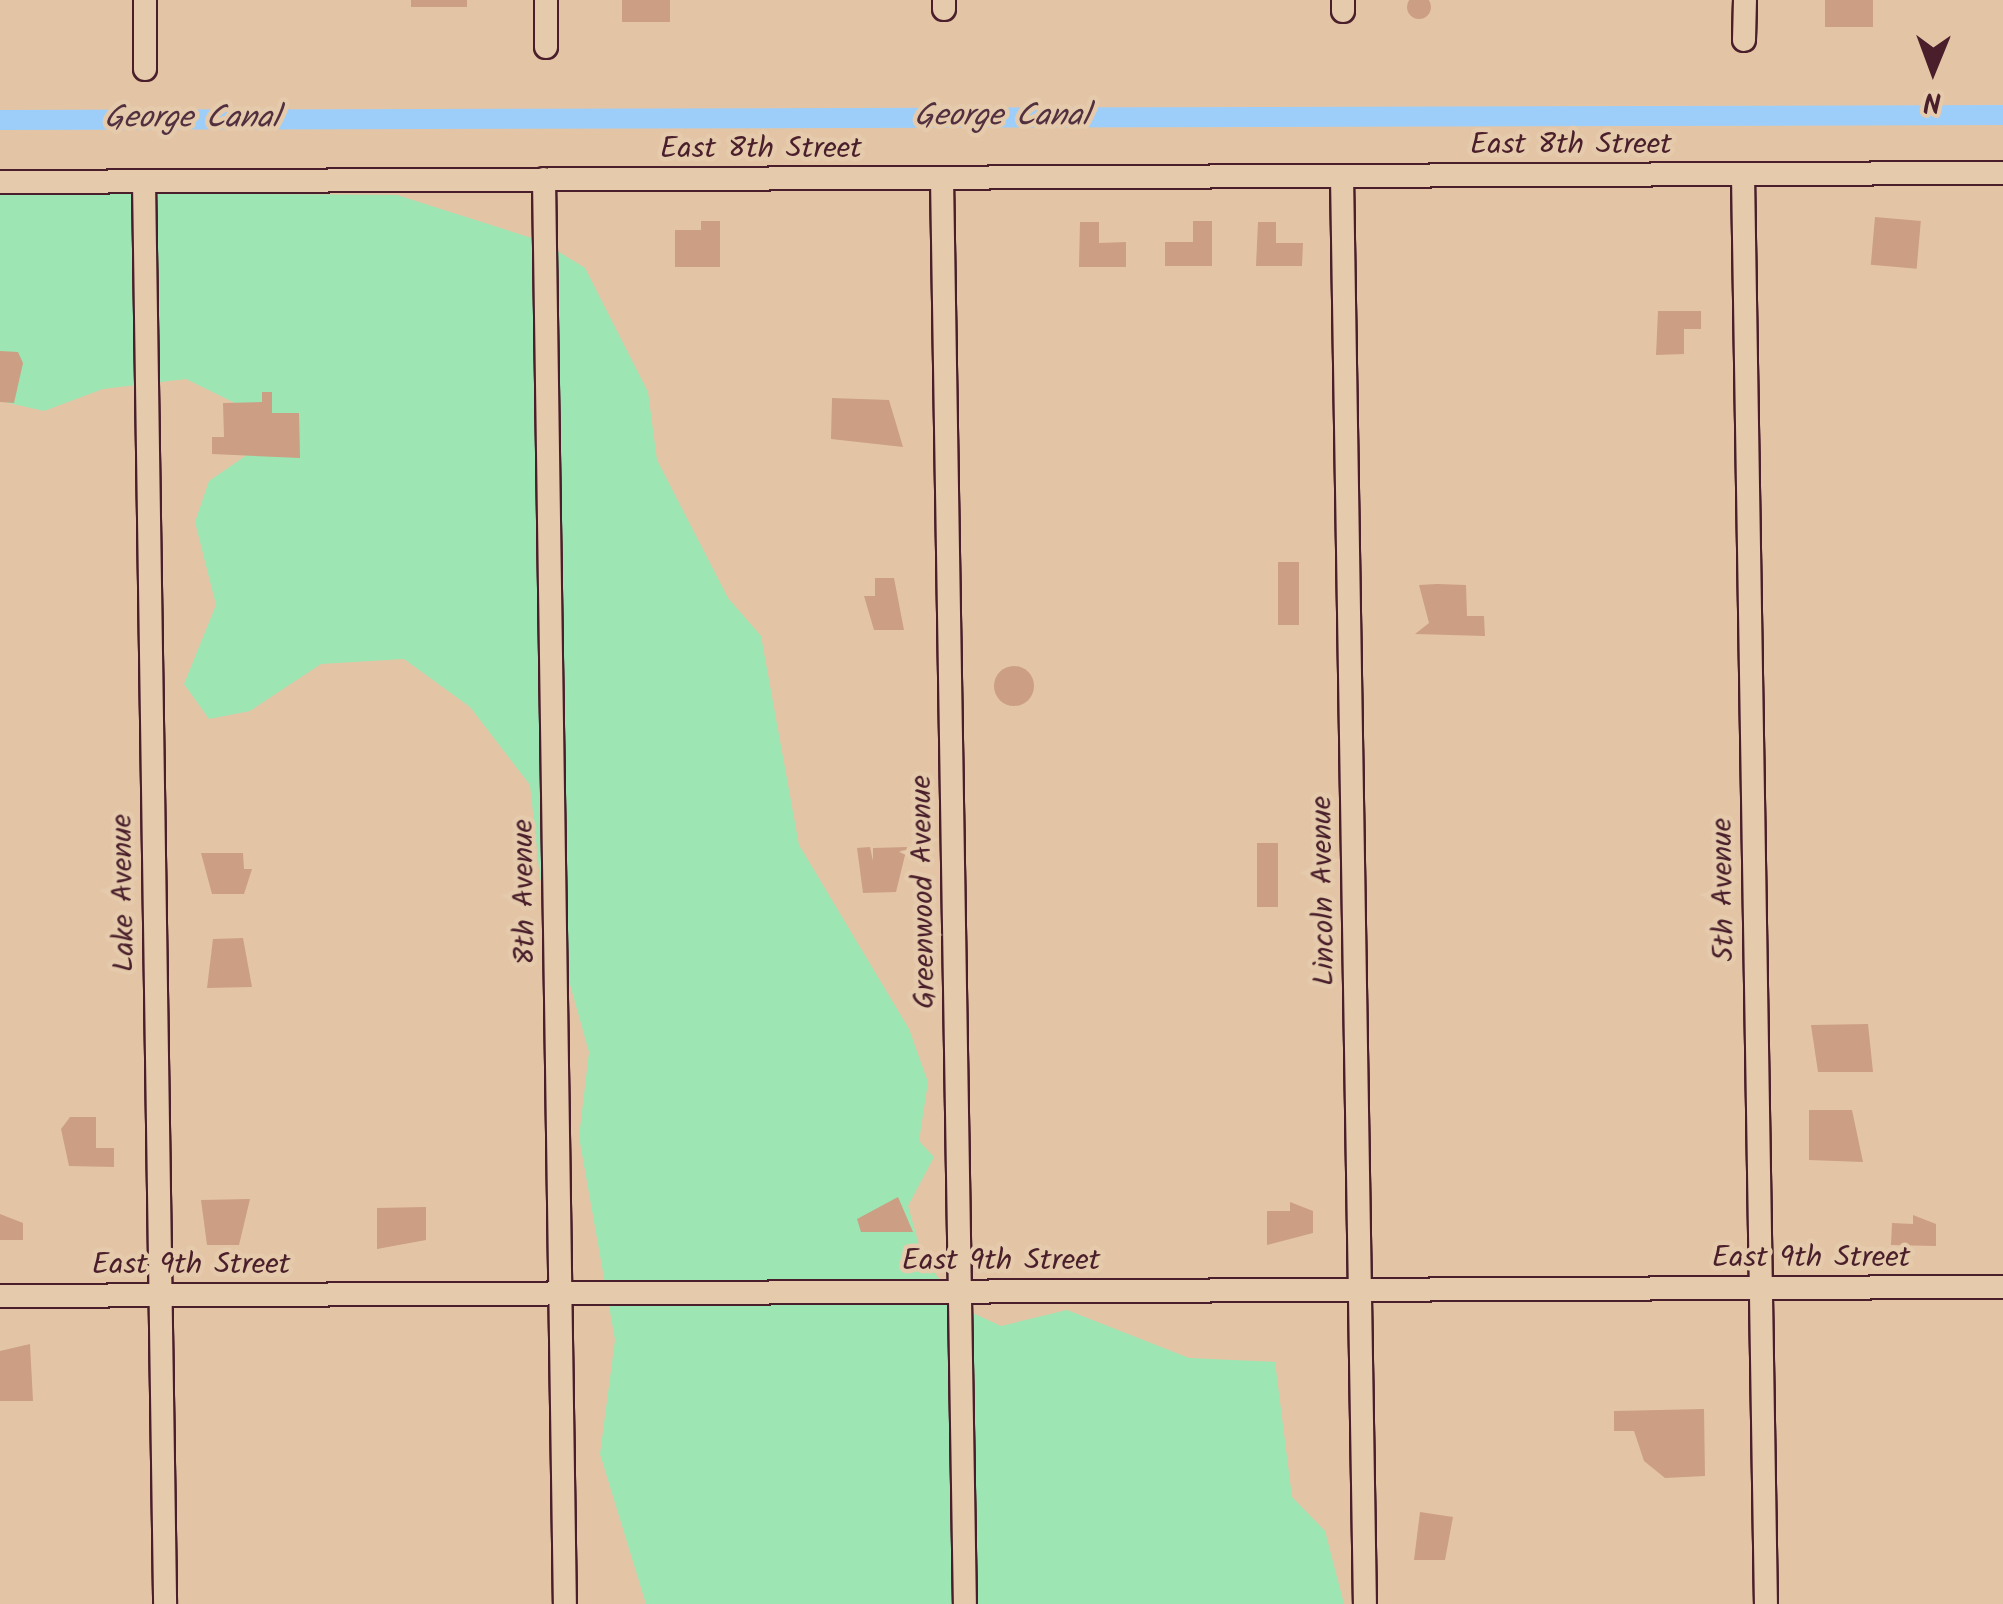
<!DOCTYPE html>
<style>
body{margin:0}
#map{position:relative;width:2003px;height:1604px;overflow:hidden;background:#e3c5a6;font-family:Kalam,sans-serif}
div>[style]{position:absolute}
.green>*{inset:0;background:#9de5b3}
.canal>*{height:20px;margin:-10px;padding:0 10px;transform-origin:10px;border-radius:10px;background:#9dcefa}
.building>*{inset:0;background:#cc9e83;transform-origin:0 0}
.round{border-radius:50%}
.roads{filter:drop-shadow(2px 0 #4a1f2b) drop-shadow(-2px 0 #4a1f2b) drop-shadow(0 2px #4a1f2b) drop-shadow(0 -2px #4a1f2b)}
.street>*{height:22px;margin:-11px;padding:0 11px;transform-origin:11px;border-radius:11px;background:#e5cbac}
span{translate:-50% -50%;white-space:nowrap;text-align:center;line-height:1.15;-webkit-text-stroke:9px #e5cbac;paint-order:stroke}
.street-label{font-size:30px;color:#4a1f2b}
.water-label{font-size:32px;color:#523040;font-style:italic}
.north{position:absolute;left:1883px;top:20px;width:100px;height:100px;-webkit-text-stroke:8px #e5cbac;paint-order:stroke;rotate:181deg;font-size:28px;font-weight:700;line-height:40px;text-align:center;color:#4a1f2b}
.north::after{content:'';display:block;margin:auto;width:35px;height:45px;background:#4a1f2b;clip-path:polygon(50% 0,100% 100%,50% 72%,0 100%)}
</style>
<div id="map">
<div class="green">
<i style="clip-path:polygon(0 192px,397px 195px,541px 241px,585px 268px,648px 392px,657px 460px,728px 598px,761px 636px,799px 845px,909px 1029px,928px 1082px,919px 1141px,934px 1157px,908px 1206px,923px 1259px,964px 1309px,1001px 1326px,1067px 1310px,1189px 1358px,1275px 1362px,1292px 1497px,1325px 1531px,1344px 1604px,646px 1604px,600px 1454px,615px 1340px,579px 1137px,589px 1052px,540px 878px,530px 785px,470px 707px,404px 659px,321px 664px,250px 711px,209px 719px,184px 684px,216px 605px,195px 522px,209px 481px,254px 450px,239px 405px,186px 379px,103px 389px,44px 411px,0 401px)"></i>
</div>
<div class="canal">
<i style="left:0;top:120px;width:2003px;rotate:-0.14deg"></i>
</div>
<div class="building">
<i class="round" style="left:1407px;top:-5px;width:24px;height:24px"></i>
<i style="left:411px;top:0;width:56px;height:7px"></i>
<i style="left:622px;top:0;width:48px;height:22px"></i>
<i style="left:1825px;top:0;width:48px;height:27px"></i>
<i style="left:1875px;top:217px;width:46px;height:48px;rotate:5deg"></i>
<i style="clip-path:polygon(701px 221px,720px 221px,720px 267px,675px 267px,675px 230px,701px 230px)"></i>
<i style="clip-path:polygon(1193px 221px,1212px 221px,1212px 266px,1165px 266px,1165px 242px,1193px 242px)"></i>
<i style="clip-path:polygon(1080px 222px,1099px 222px,1099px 243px,1126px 242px,1126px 267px,1079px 267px)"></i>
<i style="clip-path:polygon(1258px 222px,1276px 222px,1276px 243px,1303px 243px,1302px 266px,1256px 266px)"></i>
<i style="clip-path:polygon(1658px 311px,1701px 311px,1701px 329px,1684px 329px,1684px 354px,1656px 355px)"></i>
<i style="clip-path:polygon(0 351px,18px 352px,23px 363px,14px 403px,0 402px)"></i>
<i style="clip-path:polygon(262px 392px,272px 392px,272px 413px,299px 413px,300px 458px,212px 454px,212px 437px,224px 437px,223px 403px,262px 402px)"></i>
<i style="clip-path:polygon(832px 398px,889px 400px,903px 447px,831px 439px)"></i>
<i style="left:1278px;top:562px;width:21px;height:63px"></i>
<i style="clip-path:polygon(875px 578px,894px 578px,904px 630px,874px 630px,864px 596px,875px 596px)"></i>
<i style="clip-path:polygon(1437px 584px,1466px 585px,1467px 616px,1484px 616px,1485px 636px,1415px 634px,1429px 623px,1419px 585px)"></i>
<i class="round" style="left:994px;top:666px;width:40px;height:40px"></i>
<i style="left:1257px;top:843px;width:21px;height:64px"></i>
<i style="clip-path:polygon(870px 847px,873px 861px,873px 848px,907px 847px,896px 892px,863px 893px,857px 848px)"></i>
<i style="clip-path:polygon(201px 853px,243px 853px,244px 869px,252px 869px,244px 894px,212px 894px)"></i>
<i style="clip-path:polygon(243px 938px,252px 987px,207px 988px,213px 939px)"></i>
<i style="clip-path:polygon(1868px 1024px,1873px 1072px,1818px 1072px,1811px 1025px)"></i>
<i style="clip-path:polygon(1809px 1110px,1852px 1110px,1863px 1162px,1809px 1160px)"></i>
<i style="clip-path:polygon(70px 1117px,96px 1117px,96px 1148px,114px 1148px,114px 1167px,69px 1166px,61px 1129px)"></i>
<i style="clip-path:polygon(898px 1197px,913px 1232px,861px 1232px,857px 1219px)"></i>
<i style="clip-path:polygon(250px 1199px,239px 1245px,207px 1245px,201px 1200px)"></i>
<i style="clip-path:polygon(1290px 1202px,1313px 1211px,1313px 1233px,1267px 1245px,1267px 1211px,1290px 1211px)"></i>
<i style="clip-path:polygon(426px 1207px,426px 1240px,377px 1249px,377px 1208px)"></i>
<i style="clip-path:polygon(0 1214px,23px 1223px,23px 1240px,0 1240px)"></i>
<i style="clip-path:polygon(1913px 1215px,1936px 1224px,1936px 1246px,1891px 1245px,1892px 1223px,1913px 1224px)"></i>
<i style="clip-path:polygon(30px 1344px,33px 1401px,0 1401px,0 1351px)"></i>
<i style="clip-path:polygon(1704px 1409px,1705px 1476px,1665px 1478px,1644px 1461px,1634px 1431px,1614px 1431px,1614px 1411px)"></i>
<i style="clip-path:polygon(1420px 1512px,1453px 1517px,1445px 1560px,1414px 1560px)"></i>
</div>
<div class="roads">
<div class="street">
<i style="left:944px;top:9px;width:9px;rotate:-90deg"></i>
<i style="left:1343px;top:11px;width:11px;rotate:-90deg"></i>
<i style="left:1744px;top:40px;width:40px;rotate:-88.6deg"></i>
<i style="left:546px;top:47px;width:47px;rotate:-90deg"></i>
<i style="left:145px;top:69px;width:69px;rotate:-90deg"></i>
<i style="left:1743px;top:175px;width:1429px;rotate:89.08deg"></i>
<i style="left:1342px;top:176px;width:1428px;rotate:89.08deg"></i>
<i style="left:942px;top:178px;width:1426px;rotate:89.08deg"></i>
<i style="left:544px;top:179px;width:1425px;rotate:89.16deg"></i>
<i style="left:144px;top:181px;width:1423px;rotate:89.15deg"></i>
<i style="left:0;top:182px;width:2003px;rotate:-0.26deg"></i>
<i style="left:0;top:1296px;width:2003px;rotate:-0.26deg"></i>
</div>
</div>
<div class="street-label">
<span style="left:1571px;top:145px">East 8th Street</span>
<span style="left:761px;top:149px">East 8th Street</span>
<span style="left:1724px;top:890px;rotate:-91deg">5th Avenue</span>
<span style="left:1324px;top:891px;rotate:-91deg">Lincoln Avenue</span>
<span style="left:525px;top:892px;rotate:-91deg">8th Avenue</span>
<span style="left:924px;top:892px;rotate:-91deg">Greenwood Avenue</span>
<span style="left:124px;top:893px;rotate:-91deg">Lake Avenue</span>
<span style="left:1811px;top:1258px">East 9th Street</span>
<span style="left:1001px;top:1261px">East 9th Street</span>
<span style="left:191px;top:1265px">East 9th Street</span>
</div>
<div class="water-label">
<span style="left:1002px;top:117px">George Canal</span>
<span style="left:192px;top:119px">George Canal</span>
</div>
<div class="north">N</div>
</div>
